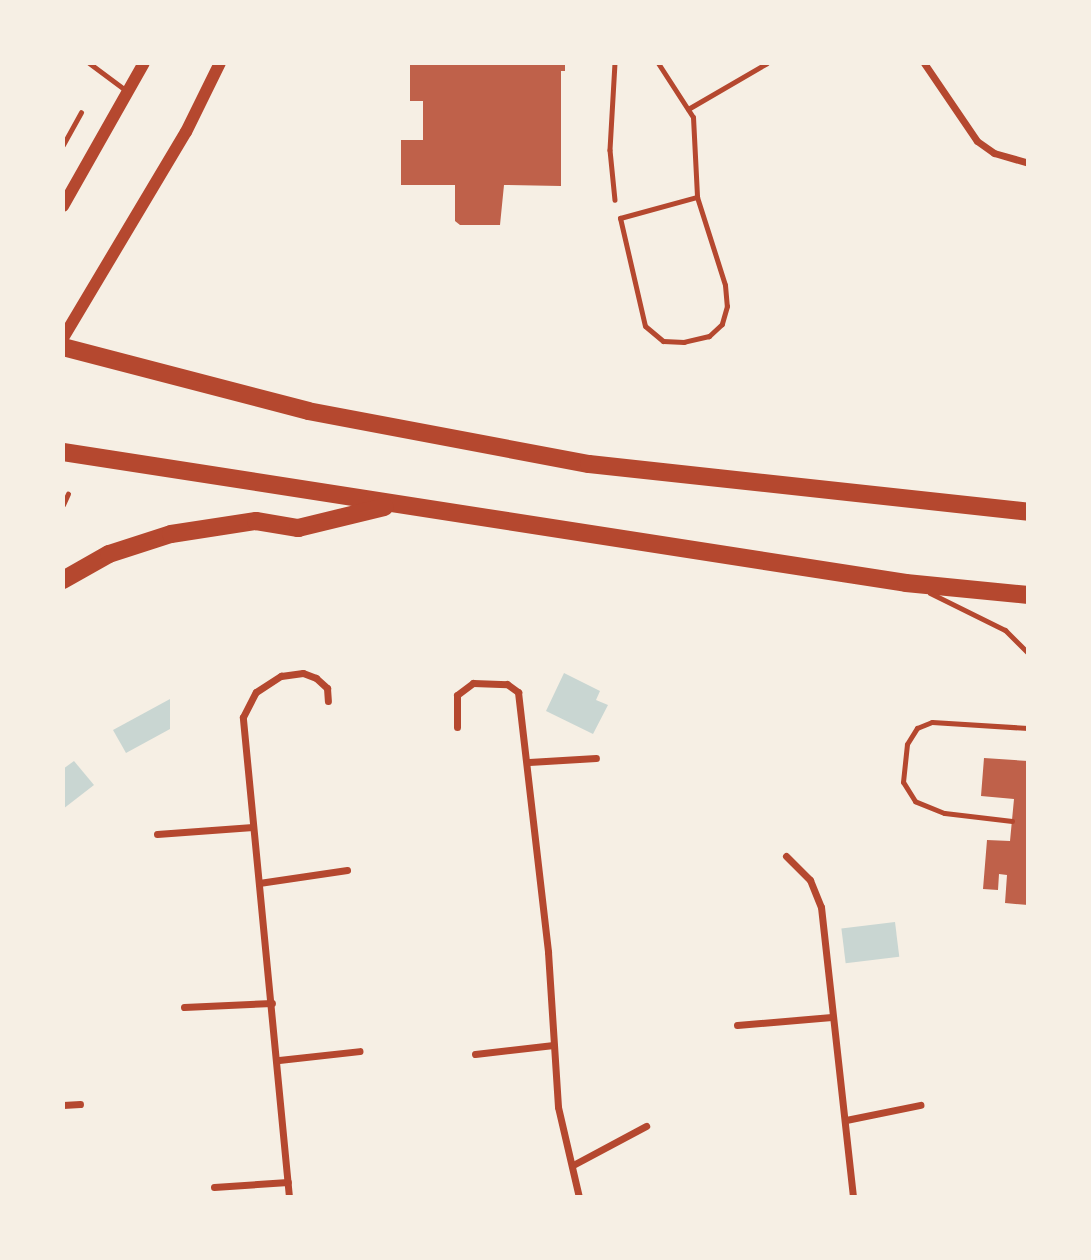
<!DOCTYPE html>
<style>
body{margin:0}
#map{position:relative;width:1091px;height:1260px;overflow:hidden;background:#f6efe4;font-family:Overpass,sans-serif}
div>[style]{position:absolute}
.water>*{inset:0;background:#c9d6d2;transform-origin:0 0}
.building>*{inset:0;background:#bf614a}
.path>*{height:4.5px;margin:-2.25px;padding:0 2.25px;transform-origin:2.25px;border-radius:2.25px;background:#b5482f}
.service>*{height:5px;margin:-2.5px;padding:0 2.5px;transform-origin:2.5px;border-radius:2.5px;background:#b5482f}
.minor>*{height:7px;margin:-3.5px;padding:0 3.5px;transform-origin:3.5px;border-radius:3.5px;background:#b5482f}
.tertiary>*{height:12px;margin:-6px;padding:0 6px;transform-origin:6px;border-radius:6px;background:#b5482f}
.primary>*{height:18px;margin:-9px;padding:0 9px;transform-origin:9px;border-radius:9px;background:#b5482f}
span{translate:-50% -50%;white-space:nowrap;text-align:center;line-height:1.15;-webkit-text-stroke:6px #f6efe4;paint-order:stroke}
.frame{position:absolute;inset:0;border:65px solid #f6efe4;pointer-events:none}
</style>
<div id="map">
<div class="water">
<i style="clip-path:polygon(564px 673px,600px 691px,596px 700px,608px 705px,593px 734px,546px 711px)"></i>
<i style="clip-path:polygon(170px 699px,170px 729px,126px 753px,113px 730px)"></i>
<i style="clip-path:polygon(74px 761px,94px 785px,63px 809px,63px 769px)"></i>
<i style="left:895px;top:922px;width:35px;height:54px;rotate:83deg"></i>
</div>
<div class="building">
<i style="clip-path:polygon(410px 63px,565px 63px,565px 71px,561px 71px,561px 186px,504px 185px,500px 225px,460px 225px,455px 221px,455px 185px,401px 185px,401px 140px,423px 140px,423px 101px,410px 101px)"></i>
<i style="clip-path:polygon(984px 758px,1028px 761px,1028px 905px,1005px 903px,1007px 875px,999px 874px,998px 890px,983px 889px,987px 840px,1010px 841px,1014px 799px,981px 796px)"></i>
</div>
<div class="path">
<i style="left:615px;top:63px;width:87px;rotate:93.3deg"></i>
<i style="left:610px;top:150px;width:50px;rotate:84.3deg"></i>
<i style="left:63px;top:145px;width:37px;rotate:-61deg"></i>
<i style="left:63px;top:505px;width:12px;rotate:-66deg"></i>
</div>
<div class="service">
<i style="left:89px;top:63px;width:49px;rotate:36.6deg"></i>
<i style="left:658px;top:63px;width:64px;rotate:57.1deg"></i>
<i style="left:693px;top:117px;width:80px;rotate:87.1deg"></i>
<i style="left:697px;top:197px;width:92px;rotate:72.3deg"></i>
<i style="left:725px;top:285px;width:21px;rotate:85deg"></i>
<i style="left:727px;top:306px;width:19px;rotate:106deg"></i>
<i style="left:722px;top:324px;width:18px;rotate:137deg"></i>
<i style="left:709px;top:336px;width:26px;rotate:167deg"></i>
<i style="left:684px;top:342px;width:21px;rotate:-177deg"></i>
<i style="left:663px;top:341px;width:23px;rotate:-140deg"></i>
<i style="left:645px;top:326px;width:111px;rotate:-103deg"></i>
<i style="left:620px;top:218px;width:80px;rotate:-15.3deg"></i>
<i style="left:688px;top:109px;width:91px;rotate:-30.2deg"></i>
<i style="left:930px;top:593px;width:84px;rotate:26.3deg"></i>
<i style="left:1005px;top:630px;width:33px;rotate:45deg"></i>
<i style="left:1012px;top:821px;width:68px;rotate:-173.3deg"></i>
<i style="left:944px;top:813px;width:31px;rotate:-158deg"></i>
<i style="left:915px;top:801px;width:22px;rotate:-122deg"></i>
<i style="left:903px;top:782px;width:38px;rotate:-84deg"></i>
<i style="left:907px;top:744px;width:19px;rotate:-58deg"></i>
<i style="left:917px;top:728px;width:16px;rotate:-22deg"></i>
<i style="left:932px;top:722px;width:96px;rotate:3.6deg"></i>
</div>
<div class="minor">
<i style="left:924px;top:63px;width:94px;rotate:55.8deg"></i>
<i style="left:977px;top:141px;width:21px;rotate:35deg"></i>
<i style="left:994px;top:153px;width:35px;rotate:16deg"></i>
<i style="left:457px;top:727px;width:32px;rotate:-90deg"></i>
<i style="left:457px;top:695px;width:20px;rotate:-37deg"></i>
<i style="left:473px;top:683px;width:34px;rotate:2deg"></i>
<i style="left:507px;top:684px;width:14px;rotate:36deg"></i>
<i style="left:518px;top:692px;width:262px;rotate:83.4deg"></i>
<i style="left:548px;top:952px;width:155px;rotate:86.3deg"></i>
<i style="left:558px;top:1107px;width:92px;rotate:76.9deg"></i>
<i style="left:529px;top:762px;width:67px;rotate:-3.4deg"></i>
<i style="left:157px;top:834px;width:96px;rotate:-4.2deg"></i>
<i style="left:786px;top:856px;width:34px;rotate:45deg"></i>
<i style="left:810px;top:880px;width:29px;rotate:68deg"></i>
<i style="left:821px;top:907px;width:292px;rotate:83.7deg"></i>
<i style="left:259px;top:883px;width:89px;rotate:-8.4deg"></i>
<i style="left:184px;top:1007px;width:88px;rotate:-2.6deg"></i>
<i style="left:737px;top:1025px;width:95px;rotate:-4.8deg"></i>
<i style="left:475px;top:1054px;width:79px;rotate:-6.6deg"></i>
<i style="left:279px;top:1060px;width:81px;rotate:-6.3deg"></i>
<i style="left:63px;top:1105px;width:17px;rotate:-3deg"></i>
<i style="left:846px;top:1120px;width:76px;rotate:-11.5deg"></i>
<i style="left:573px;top:1165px;width:83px;rotate:-28.1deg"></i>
<i style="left:214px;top:1187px;width:74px;rotate:-3.9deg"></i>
<i style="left:289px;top:1197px;width:482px;rotate:-95.5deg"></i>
<i style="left:243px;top:717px;width:28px;rotate:-63deg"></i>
<i style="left:256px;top:692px;width:30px;rotate:-33deg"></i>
<i style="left:281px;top:676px;width:22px;rotate:-8deg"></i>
<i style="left:303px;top:673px;width:14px;rotate:21deg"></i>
<i style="left:316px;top:678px;width:15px;rotate:42deg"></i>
<i style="left:327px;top:688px;width:13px;rotate:86deg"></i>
</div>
<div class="tertiary">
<i style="left:63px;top:206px;width:164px;rotate:-60.5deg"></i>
<i style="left:63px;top:338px;width:240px;rotate:-59.2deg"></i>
<i style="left:186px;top:132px;width:77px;rotate:-63.8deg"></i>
</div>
<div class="primary">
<i style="left:63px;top:347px;width:253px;rotate:14.6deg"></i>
<i style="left:308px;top:411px;width:286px;rotate:10.7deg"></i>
<i style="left:589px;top:464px;width:442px;rotate:6.2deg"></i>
<i style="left:63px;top:452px;width:853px;rotate:8.83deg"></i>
<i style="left:906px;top:583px;width:123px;rotate:5.6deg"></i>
<i style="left:63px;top:580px;width:53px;rotate:-29.5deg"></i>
<i style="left:109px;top:554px;width:65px;rotate:-17.9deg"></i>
<i style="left:171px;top:534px;width:86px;rotate:-8.7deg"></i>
<i style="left:256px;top:521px;width:43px;rotate:9.5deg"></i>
<i style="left:298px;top:528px;width:89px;rotate:-13.7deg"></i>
</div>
<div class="frame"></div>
</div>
